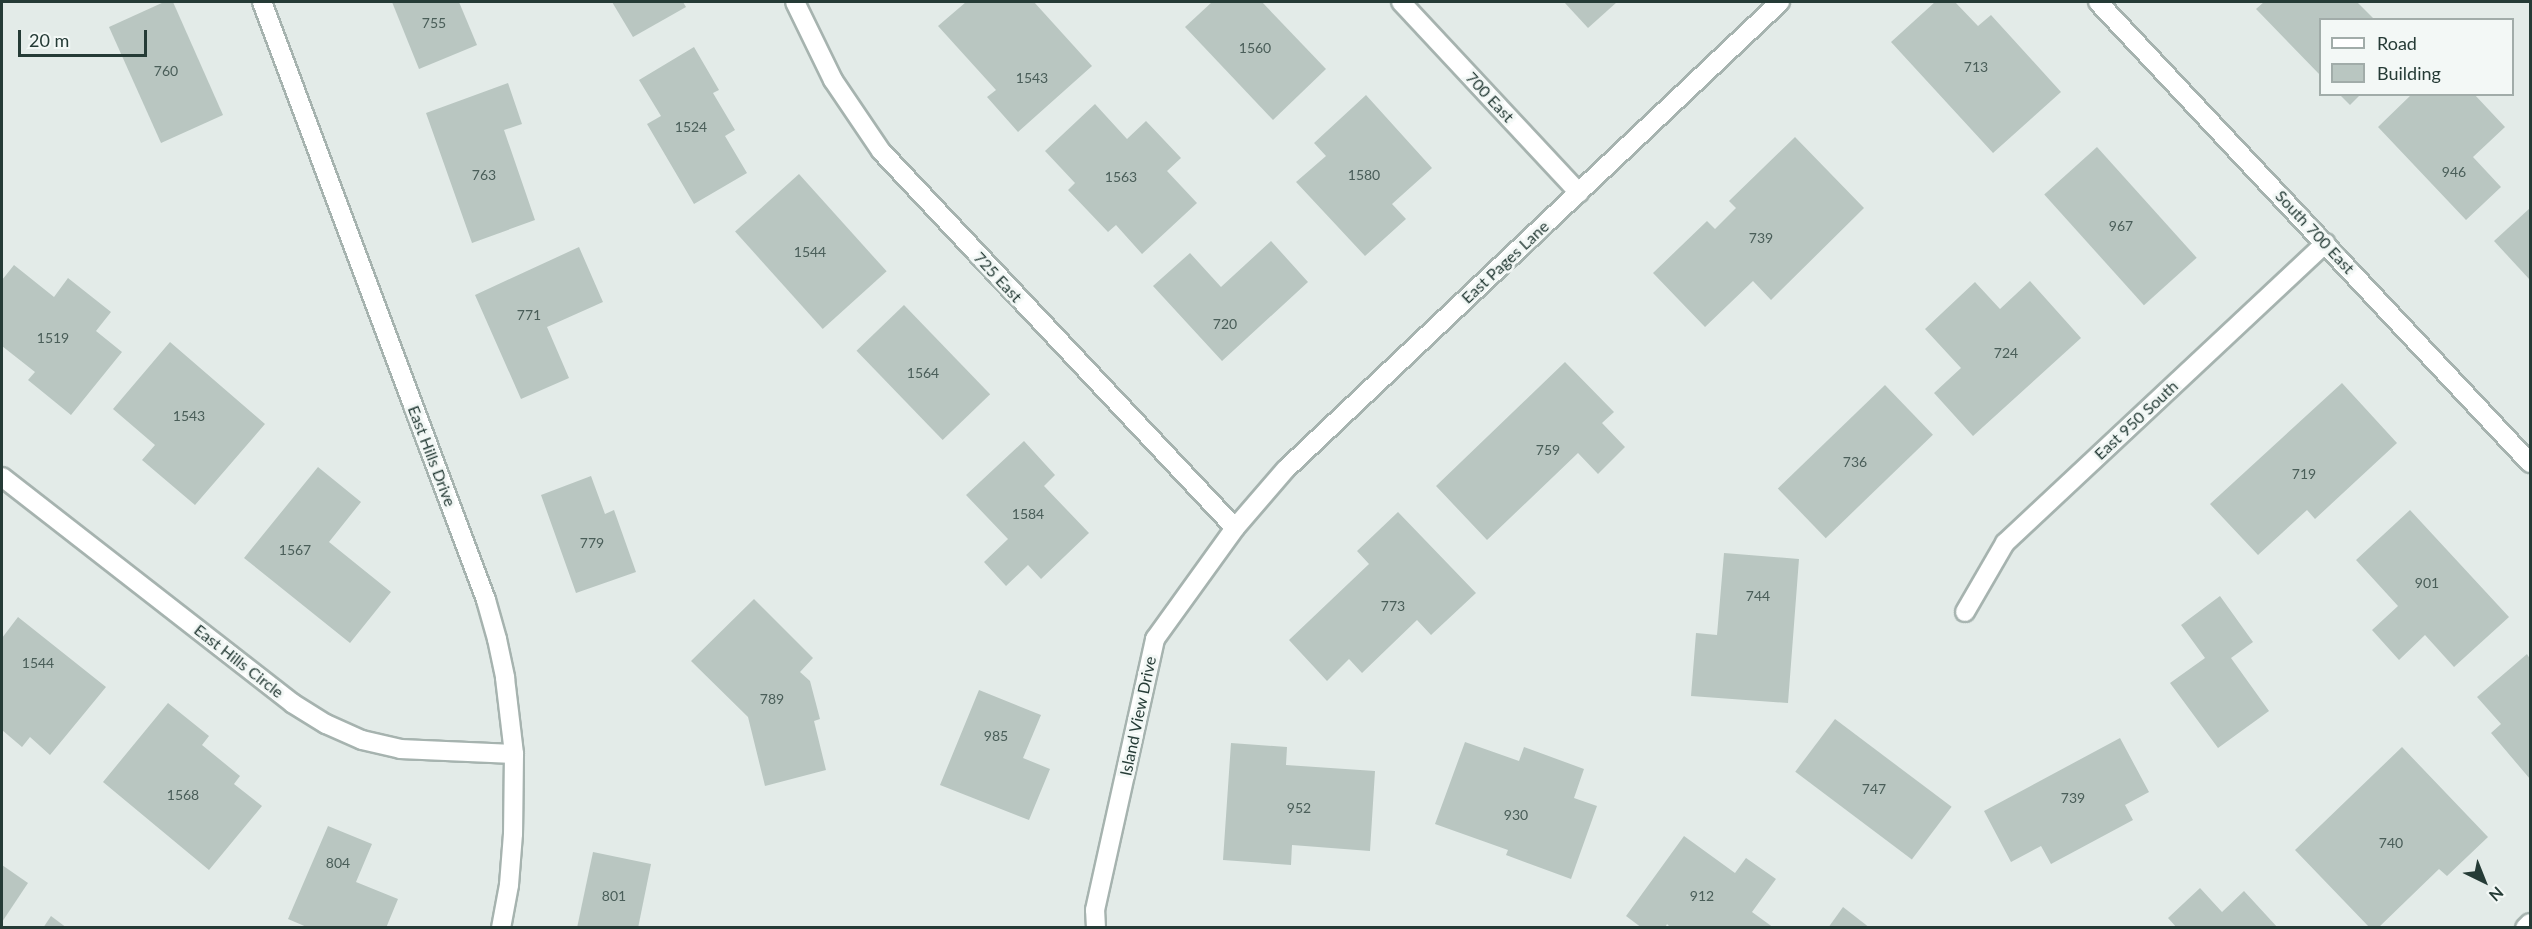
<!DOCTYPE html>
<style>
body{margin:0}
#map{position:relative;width:2532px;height:929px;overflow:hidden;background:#e3ebe8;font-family:Lato,sans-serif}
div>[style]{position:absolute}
.building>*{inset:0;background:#b9c6c1;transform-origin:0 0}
.roads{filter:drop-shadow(2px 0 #a6b3af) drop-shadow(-2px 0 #a6b3af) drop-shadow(0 2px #a6b3af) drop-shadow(0 -2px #a6b3af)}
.street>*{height:18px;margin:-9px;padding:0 9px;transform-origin:9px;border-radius:9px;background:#fff}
span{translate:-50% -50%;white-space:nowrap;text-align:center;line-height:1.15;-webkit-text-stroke:6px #f3f8f6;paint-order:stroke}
.number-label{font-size:14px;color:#4a5e59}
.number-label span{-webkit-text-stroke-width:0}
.street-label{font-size:16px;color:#253b36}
.frame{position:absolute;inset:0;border:3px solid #253b36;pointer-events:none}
.legend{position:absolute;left:2319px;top:18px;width:195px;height:78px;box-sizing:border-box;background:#f3f8f6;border:2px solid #a1aca9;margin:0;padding:8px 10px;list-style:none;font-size:18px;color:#253b36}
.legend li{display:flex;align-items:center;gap:12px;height:30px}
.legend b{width:30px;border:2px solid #a1aca9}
.north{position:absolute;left:2454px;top:851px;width:60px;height:60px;-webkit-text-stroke:4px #f3f8f6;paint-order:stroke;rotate:137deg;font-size:16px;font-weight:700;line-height:24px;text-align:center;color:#253b36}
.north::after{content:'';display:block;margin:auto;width:21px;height:27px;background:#253b36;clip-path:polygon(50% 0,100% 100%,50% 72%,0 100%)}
.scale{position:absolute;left:18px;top:30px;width:129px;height:27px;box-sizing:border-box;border:3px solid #253b36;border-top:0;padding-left:8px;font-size:18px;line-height:21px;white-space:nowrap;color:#253b36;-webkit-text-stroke:4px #f3f8f6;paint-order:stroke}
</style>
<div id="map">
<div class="building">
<i style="clip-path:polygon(164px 2px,173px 2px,223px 115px,161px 143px,109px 27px)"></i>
<i style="clip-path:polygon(392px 2px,459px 2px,477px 45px,419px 69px)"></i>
<i style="clip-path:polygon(612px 2px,683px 2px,686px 7px,633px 37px)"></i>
<i style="clip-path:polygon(966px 2px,1034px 2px,1092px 66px,1018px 132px,987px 97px,996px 90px,938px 26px)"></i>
<i style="clip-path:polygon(1212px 2px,1262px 2px,1326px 69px,1273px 120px,1185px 27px)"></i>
<i style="clip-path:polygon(1564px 2px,1617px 2px,1588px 28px)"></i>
<i style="clip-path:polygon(1935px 2px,1955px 2px,1978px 26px,1991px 15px,2061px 92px,1993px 153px,1891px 42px)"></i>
<i style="clip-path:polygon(2264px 2px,2357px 2px,2375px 20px,2320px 20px,2320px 75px,2256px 9px)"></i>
<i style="clip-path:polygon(694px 47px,719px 90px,713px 93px,735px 130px,725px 136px,747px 173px,694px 204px,647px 124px,661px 116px,639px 80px)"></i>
<i style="clip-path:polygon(508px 83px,522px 124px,504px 130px,535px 220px,472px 243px,426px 113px)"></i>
<i style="clip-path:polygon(2339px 94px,2361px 94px,2350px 105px)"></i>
<i style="clip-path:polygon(2412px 94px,2474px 94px,2505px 127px,2473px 157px,2501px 187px,2466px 220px,2378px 127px)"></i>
<i style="clip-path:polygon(1366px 95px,1432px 168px,1392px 204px,1406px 219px,1365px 256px,1296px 182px,1326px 156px,1314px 143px)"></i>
<i style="clip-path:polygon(1095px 104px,1127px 139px,1146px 121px,1181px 158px,1167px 171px,1197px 203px,1142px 254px,1116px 225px,1108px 232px,1068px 190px,1075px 183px,1045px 151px)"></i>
<i style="clip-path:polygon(1795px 137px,1864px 208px,1771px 300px,1753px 281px,1705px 327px,1653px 273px,1707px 221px,1715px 229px,1736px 208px,1729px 201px)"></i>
<i style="left:2097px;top:147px;width:149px;height:71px;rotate:48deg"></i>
<i style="left:799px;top:174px;width:131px;height:86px;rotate:48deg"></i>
<i style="clip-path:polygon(2530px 208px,2530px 280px,2494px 241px)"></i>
<i style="clip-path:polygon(1271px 241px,1308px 282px,1222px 361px,1153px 286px,1190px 253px,1221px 287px)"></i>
<i style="clip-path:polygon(579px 247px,603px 302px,547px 327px,569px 378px,521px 399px,475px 295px)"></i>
<i style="clip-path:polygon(14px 265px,54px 297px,68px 278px,111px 312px,96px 331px,122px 352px,71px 415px,28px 380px,35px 372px,2px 346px,2px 280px)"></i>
<i style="clip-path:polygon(2030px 281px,2081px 338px,1973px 436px,1934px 393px,1961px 368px,1925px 329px,1975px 282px,2000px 309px)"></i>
<i style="left:904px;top:305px;width:124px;height:66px;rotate:46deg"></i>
<i style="clip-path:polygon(170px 342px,265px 424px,195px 505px,142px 460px,155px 445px,113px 409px)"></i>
<i style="clip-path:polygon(1565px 362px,1614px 412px,1602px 423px,1625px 447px,1598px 474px,1578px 453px,1487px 540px,1436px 486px)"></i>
<i style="clip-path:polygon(2342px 383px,2397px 443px,2315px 519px,2307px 510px,2258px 555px,2210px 504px)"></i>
<i style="left:1885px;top:385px;width:69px;height:149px;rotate:46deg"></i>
<i style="clip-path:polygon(1024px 441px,1055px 475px,1044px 486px,1089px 533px,1041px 579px,1028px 565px,1006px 586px,984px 562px,1008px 539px,966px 495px)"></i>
<i style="clip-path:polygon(318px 467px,361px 502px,329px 542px,391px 592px,350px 643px,244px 558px)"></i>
<i style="clip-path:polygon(591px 476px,605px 514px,614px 510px,636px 572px,576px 593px,541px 495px)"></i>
<i style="clip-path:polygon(2410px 510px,2509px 617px,2454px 667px,2425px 635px,2399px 660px,2372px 630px,2398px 606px,2356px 560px)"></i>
<i style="clip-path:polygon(1398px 512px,1476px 593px,1431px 635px,1417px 620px,1362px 673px,1349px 659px,1327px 681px,1289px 640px,1369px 564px,1357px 551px)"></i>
<i style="clip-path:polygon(1724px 553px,1799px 559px,1788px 703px,1691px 696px,1696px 633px,1717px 635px)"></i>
<i style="clip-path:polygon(2220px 596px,2253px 642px,2231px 658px,2269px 711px,2218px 748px,2170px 683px,2205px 658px,2181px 625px)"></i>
<i style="clip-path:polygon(754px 599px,813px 658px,800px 672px,810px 681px,820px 719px,814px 721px,826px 770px,765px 786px,748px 717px,691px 661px)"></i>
<i style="clip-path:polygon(18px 617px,106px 687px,50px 755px,30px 737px,22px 747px,2px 730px,2px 638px)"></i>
<i style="clip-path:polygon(2527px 654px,2530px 659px,2530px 779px,2491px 733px,2501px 724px,2477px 697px)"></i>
<i style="clip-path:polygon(979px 690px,1041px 715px,1023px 758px,1050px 769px,1029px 820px,940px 785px)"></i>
<i style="clip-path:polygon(168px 703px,209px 736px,202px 745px,240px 776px,234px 784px,262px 806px,209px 870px,103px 782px)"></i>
<i style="left:1835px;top:719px;width:146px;height:66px;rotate:37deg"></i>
<i style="clip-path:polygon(2120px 738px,2149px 792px,2125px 805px,2133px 820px,2051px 864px,2041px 846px,2011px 862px,1984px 811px)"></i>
<i style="clip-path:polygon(1465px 742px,1519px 761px,1524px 747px,1584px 769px,1574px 798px,1597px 806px,1571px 879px,1506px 855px,1508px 850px,1435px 824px)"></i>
<i style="clip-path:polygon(1231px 743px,1287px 747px,1286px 765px,1375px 771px,1370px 851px,1292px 845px,1291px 865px,1223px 860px)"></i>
<i style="clip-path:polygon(2402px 747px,2488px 837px,2447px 876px,2439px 869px,2378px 928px,2370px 928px,2295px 850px)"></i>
<i style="clip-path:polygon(328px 826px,372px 844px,356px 882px,398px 899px,386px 928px,309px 928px,288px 919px)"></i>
<i style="clip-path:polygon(1684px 836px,1735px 873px,1746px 858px,1776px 879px,1752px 912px,1774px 928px,1671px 928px,1667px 924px,1665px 928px,1642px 928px,1626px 916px)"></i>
<i style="clip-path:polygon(593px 852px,651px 864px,638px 928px,577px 928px)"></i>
<i style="clip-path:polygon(2px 865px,28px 883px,2px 922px)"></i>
<i style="clip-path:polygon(2200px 888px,2222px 912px,2244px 891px,2278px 928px,2177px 928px,2168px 918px)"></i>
<i style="clip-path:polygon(1843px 907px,1870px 928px,1828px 928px)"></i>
<i style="clip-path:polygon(51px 916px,67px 928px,43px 928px)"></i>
</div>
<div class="roads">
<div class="street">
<i style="left:262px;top:2px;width:639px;rotate:69.46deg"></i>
<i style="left:486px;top:600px;width:41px;rotate:74.2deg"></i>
<i style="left:497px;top:639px;width:40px;rotate:78deg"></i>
<i style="left:505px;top:678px;width:77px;rotate:83.2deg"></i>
<i style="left:514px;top:754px;width:80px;rotate:90.7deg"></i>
<i style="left:513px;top:834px;width:51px;rotate:94.5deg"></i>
<i style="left:509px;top:885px;width:44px;rotate:100.5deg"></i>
<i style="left:795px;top:2px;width:87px;rotate:64deg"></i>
<i style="left:833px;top:80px;width:86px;rotate:55.9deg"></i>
<i style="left:881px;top:151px;width:517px;rotate:46.8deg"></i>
<i style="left:1401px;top:2px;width:261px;rotate:47deg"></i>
<i style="left:2098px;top:2px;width:632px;rotate:46.86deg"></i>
<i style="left:2px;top:477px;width:368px;rotate:37.9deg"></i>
<i style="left:292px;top:703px;width:40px;rotate:32deg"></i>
<i style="left:326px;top:724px;width:39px;rotate:24deg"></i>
<i style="left:362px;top:740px;width:39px;rotate:13deg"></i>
<i style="left:400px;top:749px;width:114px;rotate:2.5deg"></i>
<i style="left:1965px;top:612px;width:80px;rotate:-59.9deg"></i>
<i style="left:2005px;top:543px;width:439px;rotate:-43.1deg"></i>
<i style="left:1096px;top:928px;width:18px;rotate:-93deg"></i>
<i style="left:1095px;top:910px;width:278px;rotate:-77.5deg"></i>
<i style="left:1155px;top:639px;width:137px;rotate:-54.2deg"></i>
<i style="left:1235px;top:528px;width:78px;rotate:-49.2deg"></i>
<i style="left:1286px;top:469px;width:680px;rotate:-43.39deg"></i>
<i style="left:2525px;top:928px;width:7px;rotate:-45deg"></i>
</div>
</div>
<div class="number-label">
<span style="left:434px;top:23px">755</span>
<span style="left:1255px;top:48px">1560</span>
<span style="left:1976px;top:67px">713</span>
<span style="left:166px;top:71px">760</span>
<span style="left:1032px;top:78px">1543</span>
<span style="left:691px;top:127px">1524</span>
<span style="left:2454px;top:172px">946</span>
<span style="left:484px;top:175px">763</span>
<span style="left:1364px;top:175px">1580</span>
<span style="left:1121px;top:177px">1563</span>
<span style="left:2121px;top:226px">967</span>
<span style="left:1761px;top:238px">739</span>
<span style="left:810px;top:252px">1544</span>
<span style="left:529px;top:315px">771</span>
<span style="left:1225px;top:324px">720</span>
<span style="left:53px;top:338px">1519</span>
<span style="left:2006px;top:353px">724</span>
<span style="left:923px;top:373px">1564</span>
<span style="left:189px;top:416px">1543</span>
<span style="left:1548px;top:450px">759</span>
<span style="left:1855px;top:462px">736</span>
<span style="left:2304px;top:474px">719</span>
<span style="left:1028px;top:514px">1584</span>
<span style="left:592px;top:543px">779</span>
<span style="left:295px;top:550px">1567</span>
<span style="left:2427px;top:583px">901</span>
<span style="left:1758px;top:596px">744</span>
<span style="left:1393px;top:606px">773</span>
<span style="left:38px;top:663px">1544</span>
<span style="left:772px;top:699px">789</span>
<span style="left:996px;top:736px">985</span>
<span style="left:1874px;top:789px">747</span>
<span style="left:183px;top:795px">1568</span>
<span style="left:2073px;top:798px">739</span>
<span style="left:1299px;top:808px">952</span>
<span style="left:1516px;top:815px">930</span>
<span style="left:2391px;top:843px">740</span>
<span style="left:338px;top:863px">804</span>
<span style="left:614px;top:896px">801</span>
<span style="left:1702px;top:896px">912</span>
</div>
<div class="street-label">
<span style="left:1490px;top:97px;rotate:47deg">700 East</span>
<span style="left:2315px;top:232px;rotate:47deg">South 700 East</span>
<span style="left:1505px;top:262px;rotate:-43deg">East Pages Lane</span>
<span style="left:998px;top:277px;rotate:47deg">725 East</span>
<span style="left:2136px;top:420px;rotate:-43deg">East 950 South</span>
<span style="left:432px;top:456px;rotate:69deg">East Hills Drive</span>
<span style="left:239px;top:661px;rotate:38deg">East Hills Circle</span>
<span style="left:1138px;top:716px;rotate:-78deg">Island View Drive</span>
</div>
<div class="frame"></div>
<ul class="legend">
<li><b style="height:8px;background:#fff"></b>Road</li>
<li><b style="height:16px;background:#b9c6c1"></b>Building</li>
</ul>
<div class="north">N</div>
<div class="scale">20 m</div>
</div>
